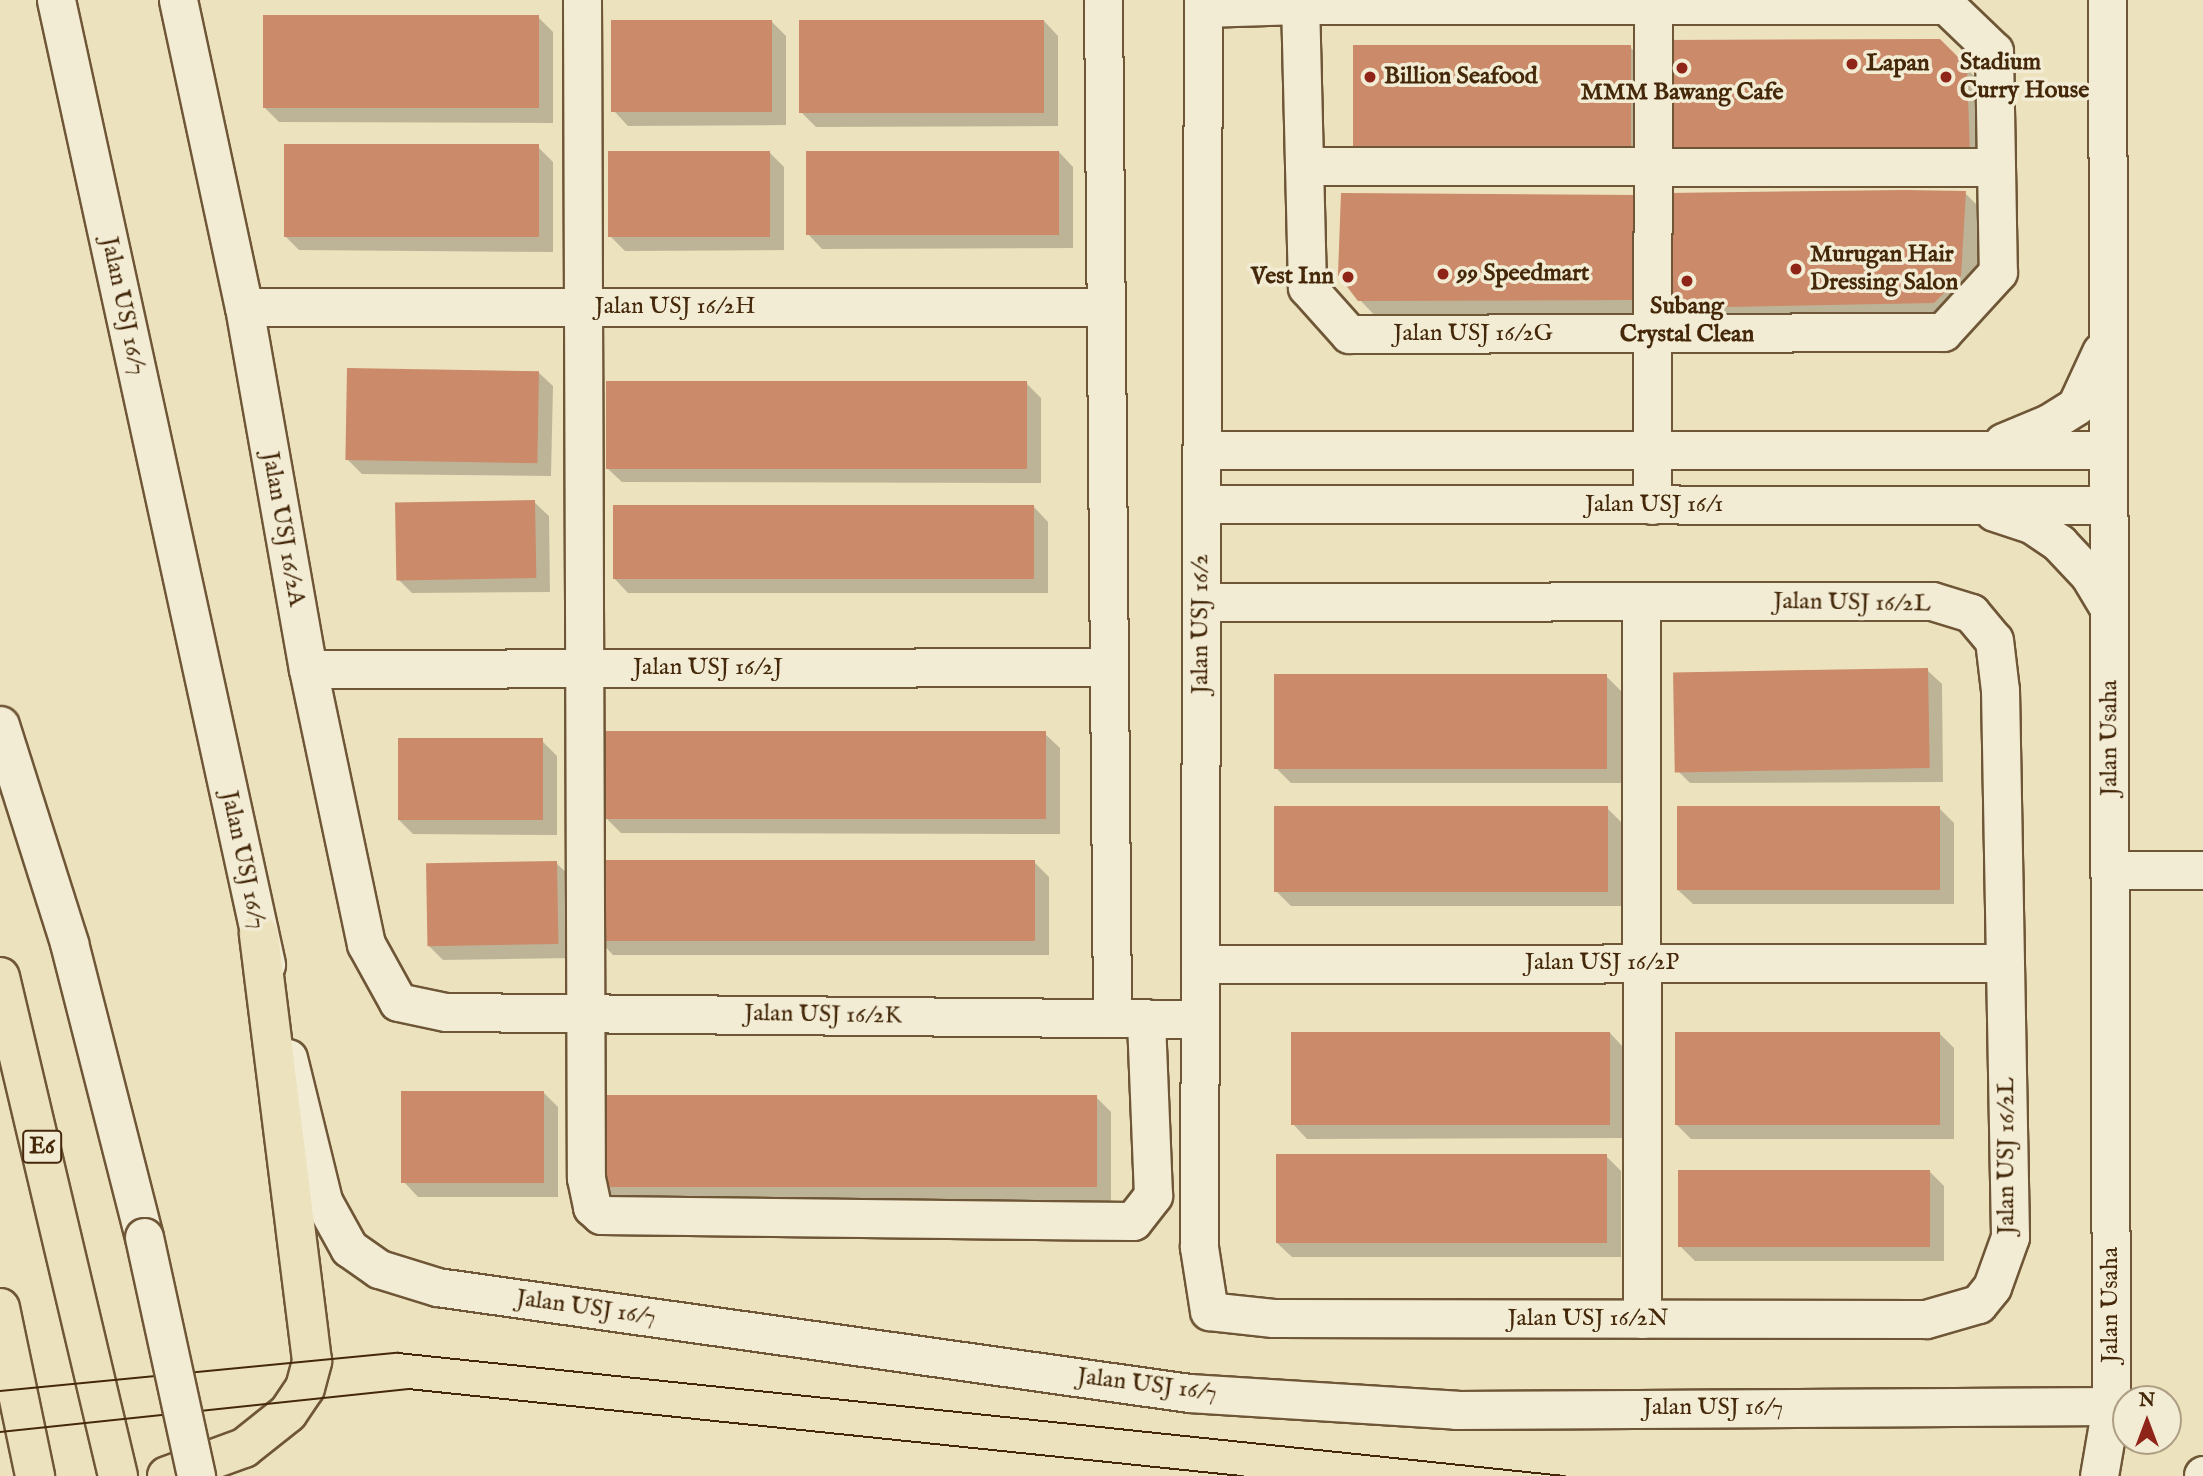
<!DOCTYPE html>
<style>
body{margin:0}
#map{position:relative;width:2203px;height:1476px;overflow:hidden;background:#ede2be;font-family:"IM FELL English",serif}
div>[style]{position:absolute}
.shadow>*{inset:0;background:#0003}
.building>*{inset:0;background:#cb8a69;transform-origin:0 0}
.roads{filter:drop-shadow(2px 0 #6e5636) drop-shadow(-2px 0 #6e5636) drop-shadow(0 2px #6e5636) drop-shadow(0 -2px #6e5636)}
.minor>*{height:37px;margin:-18.5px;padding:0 18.5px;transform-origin:18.5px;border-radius:18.5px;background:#f3ecd5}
.major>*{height:38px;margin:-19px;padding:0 19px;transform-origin:19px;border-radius:19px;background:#ede2be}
.highway>*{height:38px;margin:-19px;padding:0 19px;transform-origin:19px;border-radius:19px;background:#ede2be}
.tram>*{height:2px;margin:-1px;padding:0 1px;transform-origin:1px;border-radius:1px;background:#442809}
.bridges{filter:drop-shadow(2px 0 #6e5636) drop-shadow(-2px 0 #6e5636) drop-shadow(0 2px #6e5636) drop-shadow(0 -2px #6e5636)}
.minor-bridge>*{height:37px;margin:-18.5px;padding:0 18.5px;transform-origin:18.5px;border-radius:18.5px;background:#f3ecd5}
.dots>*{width:19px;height:19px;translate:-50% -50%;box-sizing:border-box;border:4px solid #f3ecd5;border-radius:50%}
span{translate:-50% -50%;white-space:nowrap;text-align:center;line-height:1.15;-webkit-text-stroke:7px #f3ecd5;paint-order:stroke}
.shield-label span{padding:2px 5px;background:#f3ecd5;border:2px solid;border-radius:5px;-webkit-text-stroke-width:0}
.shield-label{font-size:23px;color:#442809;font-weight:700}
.poi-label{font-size:24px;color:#442809;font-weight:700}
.left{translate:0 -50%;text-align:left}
.right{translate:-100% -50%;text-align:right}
.street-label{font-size:24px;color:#442809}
.north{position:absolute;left:2112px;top:1385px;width:70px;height:70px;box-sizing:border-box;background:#f3ecd5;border:2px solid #ad9e83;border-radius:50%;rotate:0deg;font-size:19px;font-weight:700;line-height:28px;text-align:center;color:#442809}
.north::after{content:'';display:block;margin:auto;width:24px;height:32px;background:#8f2418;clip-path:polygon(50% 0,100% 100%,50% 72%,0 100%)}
</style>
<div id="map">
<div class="shadow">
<i style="clip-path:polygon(539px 18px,553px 32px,553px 123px,279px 122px,264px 107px)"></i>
<i style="clip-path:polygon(771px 21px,786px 36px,786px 125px,628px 126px,614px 111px)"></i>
<i style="clip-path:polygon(1044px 21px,1058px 36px,1058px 126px,816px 127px,801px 112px)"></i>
<i style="clip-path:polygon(1939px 41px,1988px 90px,1991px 177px,1685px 179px)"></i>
<i style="clip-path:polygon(1630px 47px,1652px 69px,1652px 173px,1377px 174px)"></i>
<i style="clip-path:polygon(538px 147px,553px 162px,553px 252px,299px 250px,285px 236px)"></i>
<i style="clip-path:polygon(769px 152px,784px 167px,784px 250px,625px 251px,610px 236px)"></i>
<i style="clip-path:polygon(1059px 152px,1073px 167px,1073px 248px,822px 249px,808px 234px)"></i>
<i style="clip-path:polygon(1965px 193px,1987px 215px,1983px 298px,1956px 324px,1693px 329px,1671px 307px)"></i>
<i style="clip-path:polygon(1637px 196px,1659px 321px,1381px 322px,1359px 299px)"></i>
<i style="clip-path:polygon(538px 372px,553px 386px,551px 476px,362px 474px,347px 459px)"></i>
<i style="clip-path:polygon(1027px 384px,1041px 398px,1041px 483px,622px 482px,607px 468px)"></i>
<i style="clip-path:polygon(534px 502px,549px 516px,550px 592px,412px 593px,397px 578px)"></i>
<i style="clip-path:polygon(1034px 507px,1048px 522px,1048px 593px,628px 593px,614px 578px)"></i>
<i style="clip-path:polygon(1927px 670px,1942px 684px,1943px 782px,1690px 783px,1675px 768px)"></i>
<i style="clip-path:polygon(1606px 676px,1621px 691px,1621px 783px,1291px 783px,1276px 768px)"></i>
<i style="clip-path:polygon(1045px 734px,1060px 748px,1060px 834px,621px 833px,606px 818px)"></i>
<i style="clip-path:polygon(542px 741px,557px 756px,557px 835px,413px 834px,399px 820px)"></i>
<i style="clip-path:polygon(1607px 808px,1622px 823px,1622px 906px,1291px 906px,1276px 891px)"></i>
<i style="clip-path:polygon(1939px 808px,1954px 823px,1954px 904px,1693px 904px,1678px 890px)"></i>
<i style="clip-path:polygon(556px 863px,571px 877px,572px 958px,443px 960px,428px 945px)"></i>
<i style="clip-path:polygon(1035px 863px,1049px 877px,1049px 955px,613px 955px,599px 940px)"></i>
<i style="clip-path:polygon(1610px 1033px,1624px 1048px,1624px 1138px,1307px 1139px,1293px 1124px)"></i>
<i style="clip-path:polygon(1939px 1033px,1954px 1048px,1954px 1139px,1691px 1139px,1676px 1124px)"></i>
<i style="clip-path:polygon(543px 1092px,558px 1107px,558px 1197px,418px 1197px,404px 1182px)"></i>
<i style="clip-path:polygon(1096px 1097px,1111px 1112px,1111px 1202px,612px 1201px,597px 1186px)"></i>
<i style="clip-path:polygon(1606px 1156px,1621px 1171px,1621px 1257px,1292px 1257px,1277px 1243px)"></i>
<i style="clip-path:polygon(1929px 1171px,1944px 1186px,1944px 1261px,1695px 1261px,1680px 1246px)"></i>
</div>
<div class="building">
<i style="left:263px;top:15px;width:276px;height:93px"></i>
<i style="left:611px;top:20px;width:161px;height:92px"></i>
<i style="left:799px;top:20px;width:245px;height:93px"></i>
<i style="clip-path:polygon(1940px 39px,1967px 66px,1970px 156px,1661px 158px,1661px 40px)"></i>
<i style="left:1631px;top:45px;width:107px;height:278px;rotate:90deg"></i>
<i style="left:284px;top:144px;width:255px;height:93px"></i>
<i style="left:608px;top:151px;width:162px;height:86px"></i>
<i style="left:806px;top:151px;width:253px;height:84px"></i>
<i style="clip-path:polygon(1905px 190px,1966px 191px,1961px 276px,1934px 303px,1670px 308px,1668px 193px)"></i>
<i style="clip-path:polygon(1341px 193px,1637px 195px,1637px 300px,1358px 301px,1338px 275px)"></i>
<i style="left:347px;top:368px;width:192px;height:92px;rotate:1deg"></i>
<i style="left:606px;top:381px;width:421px;height:88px"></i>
<i style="left:535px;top:500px;width:78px;height:140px;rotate:89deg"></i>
<i style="left:613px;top:505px;width:421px;height:74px"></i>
<i style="left:1928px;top:668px;width:100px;height:255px;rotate:89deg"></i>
<i style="left:1274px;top:674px;width:333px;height:95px"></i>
<i style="left:604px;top:731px;width:442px;height:88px"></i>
<i style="left:398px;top:738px;width:145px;height:82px"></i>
<i style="left:1274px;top:806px;width:334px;height:86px"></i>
<i style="left:1677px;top:806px;width:263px;height:84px"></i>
<i style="left:597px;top:860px;width:438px;height:81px"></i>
<i style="left:557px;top:861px;width:83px;height:131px;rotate:89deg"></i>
<i style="left:1291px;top:1032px;width:319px;height:93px"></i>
<i style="left:1675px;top:1032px;width:265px;height:93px"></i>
<i style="left:401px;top:1091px;width:143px;height:92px"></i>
<i style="left:596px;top:1095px;width:501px;height:92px"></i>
<i style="left:1276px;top:1154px;width:331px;height:89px"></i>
<i style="left:1678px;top:1170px;width:252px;height:77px"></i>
</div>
<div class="roads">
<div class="minor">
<i style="left:56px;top:0;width:987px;rotate:77.71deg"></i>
<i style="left:178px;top:0;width:314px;rotate:77.9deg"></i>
<i style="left:244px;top:307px;width:368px;rotate:80deg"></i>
<i style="left:308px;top:669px;width:281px;rotate:78.1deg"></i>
<i style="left:366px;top:944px;width:66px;rotate:61.1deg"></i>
<i style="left:398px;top:1002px;width:49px;rotate:11.8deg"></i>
<i style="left:446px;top:1012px;width:754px;rotate:0.53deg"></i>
<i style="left:582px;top:0;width:1178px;rotate:89.81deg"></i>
<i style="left:586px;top:1178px;width:30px;rotate:78deg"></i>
<i style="left:592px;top:1207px;width:12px;rotate:42deg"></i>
<i style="left:601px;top:1215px;width:532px;rotate:0.65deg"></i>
<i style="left:1133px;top:1221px;width:33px;rotate:-52deg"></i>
<i style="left:1153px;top:1195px;width:177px;rotate:-92.3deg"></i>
<i style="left:1103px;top:0;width:1018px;rotate:89.49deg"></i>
<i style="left:1203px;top:8px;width:97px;rotate:-1.8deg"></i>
<i style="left:1300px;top:5px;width:646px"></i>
<i style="left:1946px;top:5px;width:66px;rotate:43.8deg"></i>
<i style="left:1994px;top:51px;width:221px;rotate:89deg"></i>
<i style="left:1998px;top:272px;width:81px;rotate:132.5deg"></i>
<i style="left:1943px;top:332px;width:594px;rotate:179.81deg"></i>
<i style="left:1349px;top:334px;width:63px;rotate:-131.8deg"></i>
<i style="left:1307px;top:287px;width:282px;rotate:-91.4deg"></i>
<i style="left:1304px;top:166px;width:692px;rotate:0.08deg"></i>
<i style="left:244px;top:307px;width:862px"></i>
<i style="left:2003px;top:442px;width:50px;rotate:-22.4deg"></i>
<i style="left:2049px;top:423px;width:32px;rotate:-32deg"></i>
<i style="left:2076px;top:406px;width:60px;rotate:-65.2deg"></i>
<i style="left:1203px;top:450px;width:903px"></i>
<i style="left:1201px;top:504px;width:905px;rotate:0.06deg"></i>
<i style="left:1652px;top:505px;width:500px;rotate:-89.89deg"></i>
<i style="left:1994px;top:512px;width:39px;rotate:18deg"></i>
<i style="left:2031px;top:524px;width:34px;rotate:34deg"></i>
<i style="left:2059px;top:543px;width:44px;rotate:46.8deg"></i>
<i style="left:2089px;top:575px;width:39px;rotate:59deg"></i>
<i style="left:1202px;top:602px;width:730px;rotate:-0.08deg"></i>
<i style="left:1932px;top:601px;width:41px;rotate:17.1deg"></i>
<i style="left:1971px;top:613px;width:35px;rotate:50deg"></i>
<i style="left:1994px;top:640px;width:50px;rotate:83.2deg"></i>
<i style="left:2000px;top:690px;width:547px;rotate:88.95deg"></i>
<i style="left:2010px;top:1237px;width:53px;rotate:109.8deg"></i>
<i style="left:1992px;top:1287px;width:22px;rotate:129deg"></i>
<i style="left:1978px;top:1304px;width:54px;rotate:163.9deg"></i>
<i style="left:1926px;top:1319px;width:653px;rotate:-179.91deg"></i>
<i style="left:1273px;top:1318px;width:64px;rotate:-173.8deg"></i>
<i style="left:1209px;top:1311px;width:65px;rotate:-98.9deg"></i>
<i style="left:1199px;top:1247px;width:1247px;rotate:-89.82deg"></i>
<i style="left:1641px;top:602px;width:717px;rotate:89.92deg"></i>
<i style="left:308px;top:669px;width:801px;rotate:-0.14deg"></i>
<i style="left:0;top:725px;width:229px;rotate:72.4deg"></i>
<i style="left:69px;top:943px;width:303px;rotate:75.7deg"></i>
<i style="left:2110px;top:870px;width:93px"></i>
<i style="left:1200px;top:964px;width:804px;rotate:-0.07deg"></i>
<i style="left:288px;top:1058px;width:147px;rotate:76.2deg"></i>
<i style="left:323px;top:1201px;width:54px;rotate:61deg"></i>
<i style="left:349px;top:1248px;width:37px;rotate:35deg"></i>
<i style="left:379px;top:1269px;width:61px;rotate:17.2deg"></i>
<i style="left:437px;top:1287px;width:759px;rotate:8.02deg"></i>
<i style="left:1189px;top:1393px;width:268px;rotate:3.6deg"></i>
<i style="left:1456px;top:1410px;width:655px;rotate:-0.35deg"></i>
<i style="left:2099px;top:1476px;width:71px;rotate:-80.3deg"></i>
<i style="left:2111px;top:1406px;width:1406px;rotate:-90.16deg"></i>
<i style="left:2203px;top:1476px;width:1px;rotate:-90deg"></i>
</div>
<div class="major">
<i style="left:167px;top:1476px;width:82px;rotate:-20deg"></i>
<i style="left:244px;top:1448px;width:56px;rotate:-38.5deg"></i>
<i style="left:288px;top:1413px;width:30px;rotate:-56deg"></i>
<i style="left:305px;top:1388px;width:28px;rotate:-75deg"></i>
<i style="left:312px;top:1361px;width:430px;rotate:-97.1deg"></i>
</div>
<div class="highway">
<i style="left:0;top:977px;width:513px;rotate:76.7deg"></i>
<i style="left:0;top:1308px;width:172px;rotate:78.2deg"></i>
</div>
</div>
<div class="tram">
<i style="left:0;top:1391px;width:400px;rotate:-5.5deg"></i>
<i style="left:398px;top:1353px;width:1173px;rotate:6.02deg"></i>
<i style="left:0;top:1432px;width:410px;rotate:-6deg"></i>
<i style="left:408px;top:1389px;width:839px;rotate:5.96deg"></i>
</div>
<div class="bridges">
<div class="minor-bridge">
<i style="left:144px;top:1237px;width:245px;rotate:77.7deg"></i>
</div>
</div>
<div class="dots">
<i style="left:1852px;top:64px;background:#8f2418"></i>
<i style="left:1682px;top:68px;background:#8f2418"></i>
<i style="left:1370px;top:77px;background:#8f2418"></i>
<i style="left:1946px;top:77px;background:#8f2418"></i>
<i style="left:1796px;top:269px;background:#8f2418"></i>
<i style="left:1443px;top:274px;background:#8f2418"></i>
<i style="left:1348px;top:277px;background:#8f2418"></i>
<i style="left:1687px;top:281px;background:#8f2418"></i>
</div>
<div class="shield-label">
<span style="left:42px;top:1147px">E6</span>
</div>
<div class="poi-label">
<span class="left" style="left:1960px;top:77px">Stadium<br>Curry House</span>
<span class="left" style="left:1866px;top:64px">Lapan</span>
<span class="left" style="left:1384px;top:77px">Billion Seafood</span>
<span style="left:1682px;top:93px">MMM Bawang Cafe</span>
<span class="left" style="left:1810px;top:269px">Murugan Hair<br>Dressing Salon</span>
<span class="left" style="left:1457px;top:274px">99 Speedmart</span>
<span class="right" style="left:1334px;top:277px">Vest Inn</span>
<span style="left:1687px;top:321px">Subang<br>Crystal Clean</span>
</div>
<div class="street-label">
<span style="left:123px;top:306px;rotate:78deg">Jalan USJ 16/7</span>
<span style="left:675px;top:307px">Jalan USJ 16/2H</span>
<span style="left:1473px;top:334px">Jalan USJ 16/2G</span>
<span style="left:1654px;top:505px">Jalan USJ 16/1</span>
<span style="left:283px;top:529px;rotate:80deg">Jalan USJ 16/2A</span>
<span style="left:1852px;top:603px;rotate:1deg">Jalan USJ 16/2L</span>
<span style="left:1201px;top:624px;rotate:-90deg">Jalan USJ 16/2</span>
<span style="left:708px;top:668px">Jalan USJ 16/2J</span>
<span style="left:2110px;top:738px;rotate:-90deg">Jalan Usaha</span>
<span style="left:243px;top:860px;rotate:78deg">Jalan USJ 16/7</span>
<span style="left:1602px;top:963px">Jalan USJ 16/2P</span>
<span style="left:823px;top:1015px;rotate:1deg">Jalan USJ 16/2K</span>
<span style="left:2007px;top:1156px;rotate:-90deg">Jalan USJ 16/2L</span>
<span style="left:2111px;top:1305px;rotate:-90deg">Jalan Usaha</span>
<span style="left:586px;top:1308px;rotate:8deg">Jalan USJ 16/7</span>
<span style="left:1588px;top:1319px">Jalan USJ 16/2N</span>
<span style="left:1147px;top:1385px;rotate:7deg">Jalan USJ 16/7</span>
<span style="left:1713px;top:1408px">Jalan USJ 16/7</span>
</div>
<div class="north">N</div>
</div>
